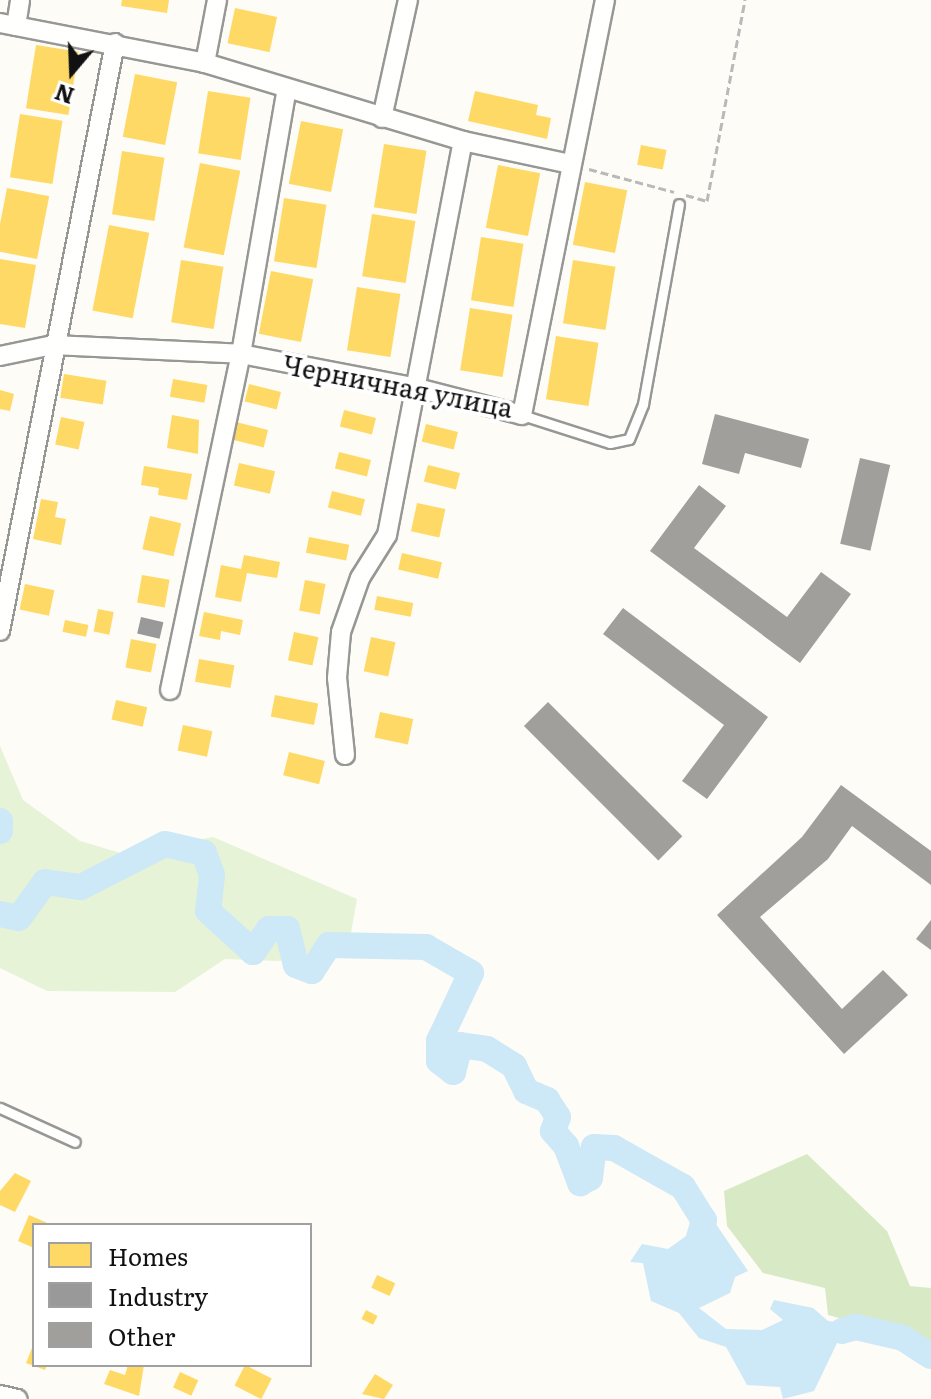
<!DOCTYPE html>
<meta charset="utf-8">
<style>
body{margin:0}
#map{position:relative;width:931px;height:1399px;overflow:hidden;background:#fdfcf7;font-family:Literata,serif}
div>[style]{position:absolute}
.green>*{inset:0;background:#e7f3d7}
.forest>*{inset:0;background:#d8eac5}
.water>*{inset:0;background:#cde8f7}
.homes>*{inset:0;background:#ffd966;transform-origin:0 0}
.industry>*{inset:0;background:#999;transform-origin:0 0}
.river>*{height:26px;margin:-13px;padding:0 13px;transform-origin:13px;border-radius:13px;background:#cde8f7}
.building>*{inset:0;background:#a19f9c;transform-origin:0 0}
.path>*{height:3px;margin-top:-1.5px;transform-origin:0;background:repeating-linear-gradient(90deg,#b9b9b8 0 8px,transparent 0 12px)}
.roads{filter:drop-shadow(2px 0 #979795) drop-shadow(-2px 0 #979795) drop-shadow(0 2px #979795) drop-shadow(0 -2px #979795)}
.service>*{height:9px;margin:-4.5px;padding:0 4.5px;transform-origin:4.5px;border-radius:4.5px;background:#fffffe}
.minor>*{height:18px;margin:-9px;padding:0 9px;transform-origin:9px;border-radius:9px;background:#fffffe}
span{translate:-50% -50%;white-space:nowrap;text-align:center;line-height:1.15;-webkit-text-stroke:8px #fff;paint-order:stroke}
.street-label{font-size:26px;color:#111}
.legend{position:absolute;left:32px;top:1223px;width:280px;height:144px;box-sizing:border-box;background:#fff;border:2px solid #a0a0a0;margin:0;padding:10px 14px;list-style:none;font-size:24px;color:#111}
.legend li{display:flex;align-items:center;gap:16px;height:40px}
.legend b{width:40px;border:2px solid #a0a0a0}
.north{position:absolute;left:32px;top:32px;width:80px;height:80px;-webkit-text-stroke:6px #fff;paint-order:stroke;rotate:199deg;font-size:22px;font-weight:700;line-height:32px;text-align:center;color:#111}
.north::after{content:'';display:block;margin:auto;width:28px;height:36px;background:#111;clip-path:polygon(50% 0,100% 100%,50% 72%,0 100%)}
</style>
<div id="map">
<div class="green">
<i style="clip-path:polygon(0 746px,23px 800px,80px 841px,124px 854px,213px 837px,357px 899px,347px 955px,278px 961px,225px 959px,175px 992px,47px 991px,0 968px)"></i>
</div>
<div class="forest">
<i style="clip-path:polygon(807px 1154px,887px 1231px,910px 1286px,931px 1288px,931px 1343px,828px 1315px,825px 1288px,763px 1273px,727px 1226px,724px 1191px)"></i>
</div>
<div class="water">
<i style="clip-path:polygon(707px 1211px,748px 1271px,735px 1277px,730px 1293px,699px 1308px,726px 1329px,762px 1330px,783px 1320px,770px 1309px,774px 1300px,813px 1308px,828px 1321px,874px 1326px,873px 1336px,838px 1341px,814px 1391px,783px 1399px,780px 1387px,747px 1385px,726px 1347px,699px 1338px,679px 1313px,651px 1301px,643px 1263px,630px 1262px,642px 1244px,668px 1249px,693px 1231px,700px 1213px)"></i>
</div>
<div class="homes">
<i style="clip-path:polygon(122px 0,169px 0,167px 13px,121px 6px)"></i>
<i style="left:235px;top:8px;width:43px;height:36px;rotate:12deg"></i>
<i style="left:36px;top:45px;width:43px;height:64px;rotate:9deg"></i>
<i style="left:135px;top:74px;width:43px;height:64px;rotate:11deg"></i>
<i style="left:208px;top:91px;width:43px;height:63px;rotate:9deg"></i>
<i style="clip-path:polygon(475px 91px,538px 105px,536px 115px,551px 118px,547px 139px,468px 121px)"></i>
<i style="left:20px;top:114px;width:43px;height:64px;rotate:9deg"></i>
<i style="left:301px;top:121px;width:43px;height:64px;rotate:11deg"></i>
<i style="left:384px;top:144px;width:43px;height:64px;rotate:9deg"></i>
<i style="left:641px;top:145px;width:26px;height:20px;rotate:11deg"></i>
<i style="left:122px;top:151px;width:43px;height:64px;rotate:9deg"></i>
<i style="left:200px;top:163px;width:41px;height:86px;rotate:11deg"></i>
<i style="left:498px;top:165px;width:43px;height:64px;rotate:11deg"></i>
<i style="left:585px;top:182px;width:43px;height:64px;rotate:11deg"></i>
<i style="left:7px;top:188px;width:43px;height:64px;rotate:11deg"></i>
<i style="left:284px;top:198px;width:43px;height:64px;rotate:9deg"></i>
<i style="left:372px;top:214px;width:44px;height:63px;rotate:9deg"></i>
<i style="left:109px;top:225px;width:41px;height:87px;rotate:11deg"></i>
<i style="left:481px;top:237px;width:43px;height:64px;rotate:9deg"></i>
<i style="clip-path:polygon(0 259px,36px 265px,25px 328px,0 324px)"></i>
<i style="left:181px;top:260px;width:43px;height:63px;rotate:9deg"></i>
<i style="left:573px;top:260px;width:43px;height:64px;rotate:9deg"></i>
<i style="left:271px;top:271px;width:43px;height:64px;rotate:11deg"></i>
<i style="left:357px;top:287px;width:44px;height:64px;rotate:9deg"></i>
<i style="left:470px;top:308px;width:43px;height:63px;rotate:9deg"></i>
<i style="left:556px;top:336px;width:43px;height:64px;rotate:9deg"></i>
<i style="left:64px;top:374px;width:43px;height:24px;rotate:9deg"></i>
<i style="left:173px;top:379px;width:35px;height:18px;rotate:10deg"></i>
<i style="left:249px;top:384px;width:33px;height:18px;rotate:14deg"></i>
<i style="clip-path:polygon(0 390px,14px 394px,10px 411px,0 409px)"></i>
<i style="left:344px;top:410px;width:33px;height:17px;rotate:14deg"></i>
<i style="clip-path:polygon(172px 415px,199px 420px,198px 454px,167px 448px)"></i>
<i style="left:61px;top:417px;width:24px;height:28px;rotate:12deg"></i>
<i style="left:236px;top:422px;width:33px;height:18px;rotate:14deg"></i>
<i style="left:426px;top:424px;width:33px;height:18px;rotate:14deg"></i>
<i style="left:339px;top:452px;width:33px;height:17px;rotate:14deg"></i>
<i style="left:239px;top:463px;width:37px;height:23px;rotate:13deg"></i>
<i style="left:428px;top:465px;width:33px;height:17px;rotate:14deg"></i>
<i style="clip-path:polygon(144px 466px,192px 474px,187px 500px,158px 495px,159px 488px,141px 485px)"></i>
<i style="left:332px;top:491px;width:34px;height:17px;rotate:14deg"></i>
<i style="clip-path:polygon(41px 499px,58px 502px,55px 517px,66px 519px,61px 545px,33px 539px)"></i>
<i style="left:417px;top:503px;width:29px;height:29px;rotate:12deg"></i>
<i style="left:150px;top:516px;width:32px;height:34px;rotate:13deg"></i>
<i style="left:309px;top:537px;width:41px;height:16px;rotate:11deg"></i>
<i style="left:402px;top:553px;width:41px;height:17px;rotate:13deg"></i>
<i style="clip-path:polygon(244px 555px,280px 562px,277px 578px,247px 573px,241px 602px,215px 597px,221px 565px,241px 569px)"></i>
<i style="left:142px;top:575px;width:28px;height:28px;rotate:10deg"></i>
<i style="left:305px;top:580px;width:21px;height:31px;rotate:11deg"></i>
<i style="left:25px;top:584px;width:30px;height:26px;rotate:12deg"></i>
<i style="left:377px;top:596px;width:37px;height:14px;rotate:11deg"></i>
<i style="left:98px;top:609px;width:16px;height:23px;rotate:11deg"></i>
<i style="clip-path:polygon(204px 612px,243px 620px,240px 635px,221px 631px,220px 640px,199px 636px)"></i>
<i style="left:65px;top:620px;width:24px;height:12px;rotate:12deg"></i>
<i style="left:294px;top:632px;width:25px;height:29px;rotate:12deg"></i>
<i style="left:371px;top:637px;width:25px;height:35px;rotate:12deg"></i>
<i style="left:131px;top:639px;width:26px;height:29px;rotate:11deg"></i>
<i style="left:199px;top:659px;width:36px;height:23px;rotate:10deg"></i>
<i style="left:275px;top:695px;width:44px;height:22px;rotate:11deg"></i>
<i style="left:116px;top:700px;width:32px;height:20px;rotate:13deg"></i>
<i style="left:380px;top:712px;width:34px;height:26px;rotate:12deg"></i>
<i style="left:183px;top:725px;width:30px;height:26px;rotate:12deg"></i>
<i style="left:289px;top:752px;width:37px;height:24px;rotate:14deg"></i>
<i style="clip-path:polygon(15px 1173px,31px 1181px,15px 1212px,0 1205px,0 1191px)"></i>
<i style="clip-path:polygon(29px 1215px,52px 1225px,34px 1225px,34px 1248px,18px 1241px)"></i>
<i style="left:377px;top:1275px;width:20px;height:14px;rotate:24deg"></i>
<i style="left:366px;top:1310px;width:13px;height:10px;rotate:27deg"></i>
<i style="clip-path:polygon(34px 1343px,34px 1365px,47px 1365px,45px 1370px,26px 1363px)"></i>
<i style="clip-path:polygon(128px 1365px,144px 1365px,139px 1396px,104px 1384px,110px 1370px,125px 1375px)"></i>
<i style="left:245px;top:1365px;width:30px;height:23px;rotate:27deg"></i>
<i style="left:180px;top:1372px;width:20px;height:17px;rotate:24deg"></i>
<i style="clip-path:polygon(375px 1374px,393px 1385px,384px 1399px,362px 1394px)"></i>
</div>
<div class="industry">
<i style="left:141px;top:617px;width:23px;height:17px;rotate:13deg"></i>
</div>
<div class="river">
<i style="left:0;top:821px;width:10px;rotate:90deg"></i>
<i style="left:0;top:914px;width:19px;rotate:12deg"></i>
<i style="left:19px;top:918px;width:44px;rotate:-54.2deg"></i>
<i style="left:45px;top:882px;width:36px;rotate:8deg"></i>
<i style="left:81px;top:887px;width:94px;rotate:-27.1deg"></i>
<i style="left:165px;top:844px;width:40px;rotate:13deg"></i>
<i style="left:204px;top:853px;width:23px;rotate:70deg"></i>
<i style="left:212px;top:875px;width:36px;rotate:96deg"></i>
<i style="left:208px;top:911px;width:61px;rotate:42.3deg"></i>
<i style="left:253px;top:952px;width:28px;rotate:-55deg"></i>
<i style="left:269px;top:929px;width:18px"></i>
<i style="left:287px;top:929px;width:37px;rotate:76deg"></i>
<i style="left:296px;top:965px;width:17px;rotate:21deg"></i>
<i style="left:312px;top:971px;width:31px;rotate:-57deg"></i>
<i style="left:329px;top:945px;width:97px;rotate:1.2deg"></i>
<i style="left:426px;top:947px;width:52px;rotate:30deg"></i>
<i style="left:471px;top:973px;width:75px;rotate:115.2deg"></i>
<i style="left:439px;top:1041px;width:20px;rotate:90deg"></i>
<i style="left:439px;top:1061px;width:18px;rotate:38deg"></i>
<i style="left:453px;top:1072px;width:28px;rotate:-75deg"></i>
<i style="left:460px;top:1045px;width:27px;rotate:8deg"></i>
<i style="left:487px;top:1049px;width:32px;rotate:32deg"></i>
<i style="left:514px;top:1066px;width:28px;rotate:64deg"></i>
<i style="left:526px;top:1091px;width:23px;rotate:23deg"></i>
<i style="left:547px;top:1100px;width:20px;rotate:57deg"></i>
<i style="left:558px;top:1117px;width:15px;rotate:110deg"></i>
<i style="left:553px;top:1131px;width:20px;rotate:49deg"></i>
<i style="left:566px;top:1146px;width:40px;rotate:69deg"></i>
<i style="left:580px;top:1183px;width:11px;rotate:-27deg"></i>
<i style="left:590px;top:1178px;width:31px;rotate:-83deg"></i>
<i style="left:594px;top:1147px;width:20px;rotate:3deg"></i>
<i style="left:614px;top:1148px;width:79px;rotate:29.5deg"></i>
<i style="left:683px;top:1187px;width:39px;rotate:58deg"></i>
<i style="left:704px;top:1220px;width:26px;rotate:106deg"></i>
<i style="left:842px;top:1331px;width:15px;rotate:-16deg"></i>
<i style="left:856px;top:1327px;width:48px;rotate:13.2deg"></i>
<i style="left:903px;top:1338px;width:33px;rotate:33deg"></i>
</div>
<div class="building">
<i style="clip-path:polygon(715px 414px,809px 439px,801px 468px,745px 453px,739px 474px,702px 464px)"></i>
<i style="left:860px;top:458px;width:31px;height:88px;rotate:13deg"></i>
<i style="clip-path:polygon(699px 485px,726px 506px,694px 548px,787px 617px,821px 572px,851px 594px,800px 663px,650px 551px)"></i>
<i style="clip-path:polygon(623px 608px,768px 717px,707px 799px,682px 781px,724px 725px,603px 634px)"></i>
<i style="left:548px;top:702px;width:190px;height:34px;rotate:45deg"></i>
<i style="clip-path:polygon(841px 785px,931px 851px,931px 885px,852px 826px,828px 859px,760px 917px,842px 1009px,883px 970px,908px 995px,844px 1054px,717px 915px,802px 837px)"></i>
<i style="clip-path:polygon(931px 920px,931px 950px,916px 939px)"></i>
</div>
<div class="path">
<i style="left:589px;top:169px;width:88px;rotate:15.1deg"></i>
<i style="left:686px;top:195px;width:22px;rotate:16deg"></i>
<i style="left:707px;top:201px;width:205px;rotate:-79.3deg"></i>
</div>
<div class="roads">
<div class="service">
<i style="left:522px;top:415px;width:92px;rotate:17.7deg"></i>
<i style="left:610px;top:443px;width:19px;rotate:-12deg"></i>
<i style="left:629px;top:439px;width:38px;rotate:-68deg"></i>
<i style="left:643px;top:404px;width:203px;rotate:-79.8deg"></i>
<i style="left:0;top:1108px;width:82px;rotate:24.4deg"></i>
</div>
<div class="minor">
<i style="left:0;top:23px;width:209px;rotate:11deg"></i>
<i style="left:205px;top:63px;width:270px;rotate:16.8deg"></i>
<i style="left:463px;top:141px;width:109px;rotate:12.1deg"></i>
<i style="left:16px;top:26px;width:26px;rotate:-81deg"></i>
<i style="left:205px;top:63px;width:64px;rotate:-79.2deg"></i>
<i style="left:382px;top:118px;width:121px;rotate:-77.6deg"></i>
<i style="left:0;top:356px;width:54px;rotate:-11.7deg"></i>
<i style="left:53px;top:345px;width:188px;rotate:2.7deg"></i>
<i style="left:241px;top:354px;width:179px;rotate:10.9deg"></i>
<i style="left:417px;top:388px;width:108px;rotate:14.4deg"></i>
<i style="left:522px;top:415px;width:423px;rotate:-78.7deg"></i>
<i style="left:0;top:631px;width:599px;rotate:-78.93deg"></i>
<i style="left:170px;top:690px;width:343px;rotate:-78.1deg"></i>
<i style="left:241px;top:354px;width:269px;rotate:-80.2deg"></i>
<i style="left:345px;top:755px;width:77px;rotate:-95.9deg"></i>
<i style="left:337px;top:678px;width:46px;rotate:-85deg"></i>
<i style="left:341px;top:632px;width:57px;rotate:-70.6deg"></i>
<i style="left:360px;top:578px;width:51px;rotate:-57.9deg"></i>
<i style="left:387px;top:535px;width:401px;rotate:-79.1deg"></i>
<i style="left:0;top:1395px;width:18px;rotate:13deg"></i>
</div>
</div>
<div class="street-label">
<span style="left:398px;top:385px;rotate:11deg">Черничная улица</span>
</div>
<ul class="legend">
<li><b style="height:22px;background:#ffd966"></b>Homes</li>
<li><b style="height:22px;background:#999"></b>Industry</li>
<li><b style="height:22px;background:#a19f9c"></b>Other</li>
</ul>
<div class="north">N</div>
</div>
